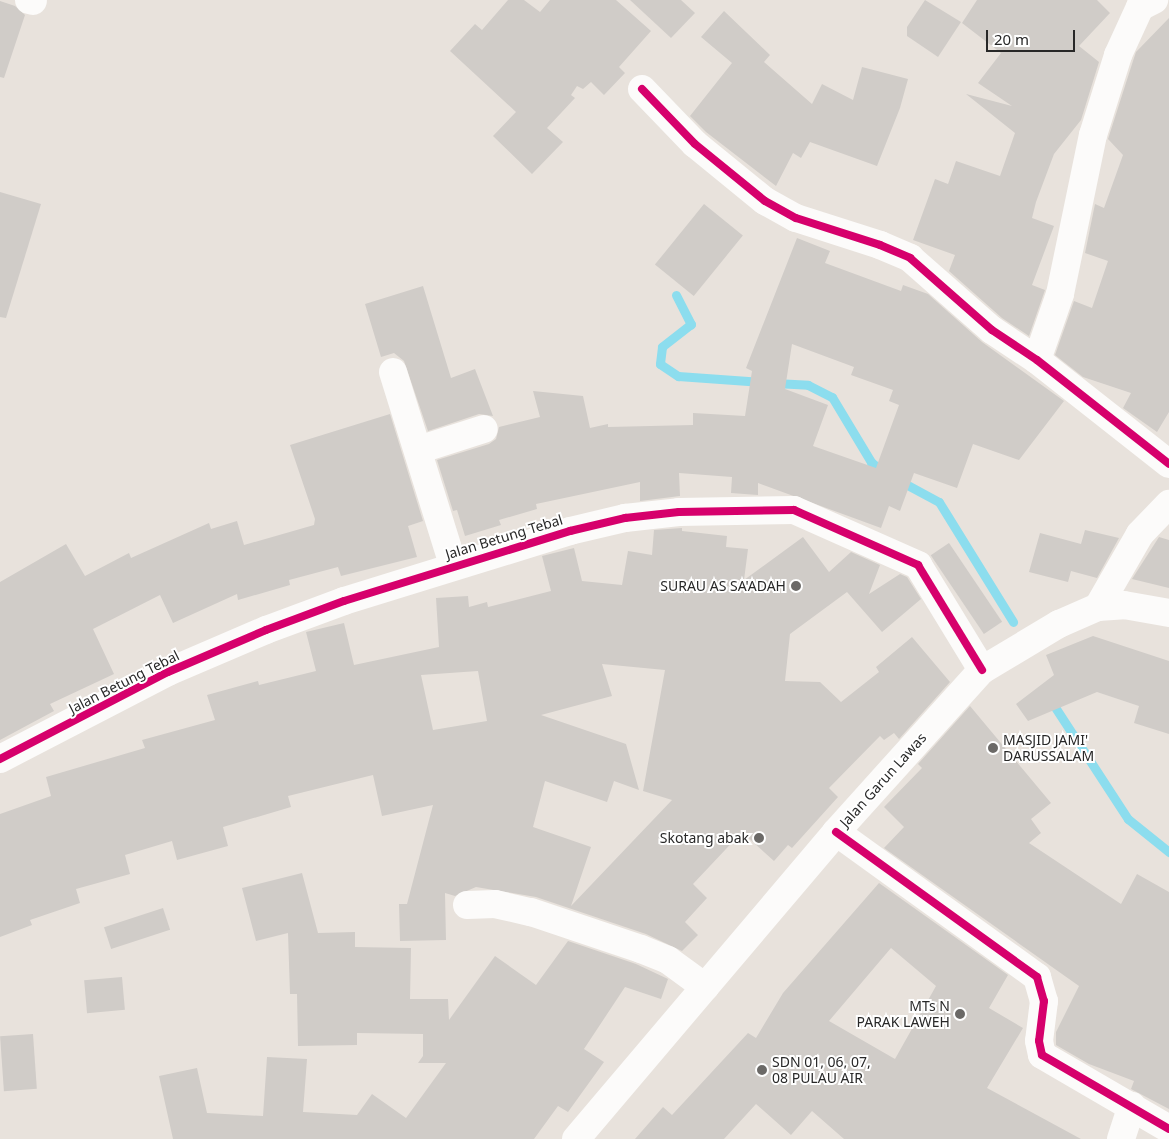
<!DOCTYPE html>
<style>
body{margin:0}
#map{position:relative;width:1169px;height:1139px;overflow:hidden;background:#e8e2dc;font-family:"Noto Sans",sans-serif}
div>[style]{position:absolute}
.stream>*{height:9px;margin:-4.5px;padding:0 4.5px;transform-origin:4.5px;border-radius:4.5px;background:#8cddee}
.building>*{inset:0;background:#d0ccc8;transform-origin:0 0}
.street>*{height:28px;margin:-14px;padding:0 14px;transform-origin:14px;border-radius:14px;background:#fcfbfa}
.secondary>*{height:28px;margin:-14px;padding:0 14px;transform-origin:14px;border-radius:14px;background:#fcfbfa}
.cycleway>*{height:8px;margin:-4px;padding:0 4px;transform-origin:4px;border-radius:4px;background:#d6006c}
.dots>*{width:14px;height:14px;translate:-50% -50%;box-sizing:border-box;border:2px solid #fff;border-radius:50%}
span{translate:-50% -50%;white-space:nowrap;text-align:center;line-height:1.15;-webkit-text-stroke:4px #fff;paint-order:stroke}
.street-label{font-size:14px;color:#282828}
.poi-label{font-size:14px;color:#282828}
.right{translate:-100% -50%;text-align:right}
.left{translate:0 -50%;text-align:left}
.scale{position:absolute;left:986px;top:30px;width:89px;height:22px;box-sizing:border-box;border:2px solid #282828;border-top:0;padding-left:6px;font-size:15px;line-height:18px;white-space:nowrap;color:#282828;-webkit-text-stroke:4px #fff;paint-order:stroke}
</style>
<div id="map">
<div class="stream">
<i style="left:676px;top:295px;width:33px;rotate:63deg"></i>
<i style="left:691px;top:324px;width:37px;rotate:142deg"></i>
<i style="left:662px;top:347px;width:17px;rotate:97deg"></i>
<i style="left:660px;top:364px;width:22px;rotate:34deg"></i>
<i style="left:678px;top:376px;width:84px;rotate:4.1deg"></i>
<i style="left:775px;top:383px;width:33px;rotate:3deg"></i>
<i style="left:808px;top:385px;width:27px;rotate:27deg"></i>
<i style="left:832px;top:397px;width:76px;rotate:59deg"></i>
<i style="left:871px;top:462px;width:19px;rotate:39deg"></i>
<i style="left:900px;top:481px;width:44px;rotate:28.3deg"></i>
<i style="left:939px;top:502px;width:141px;rotate:58.3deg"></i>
<i style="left:1051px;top:701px;width:141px;rotate:56.9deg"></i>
<i style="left:1128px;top:819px;width:53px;rotate:38.8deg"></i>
</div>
<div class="building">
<i style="clip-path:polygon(508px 0,524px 0,540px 12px,550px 0,616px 0,651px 31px,619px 67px,625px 73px,604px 95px,591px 82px,583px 89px,577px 86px,571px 95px,575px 98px,547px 128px,563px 142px,532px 174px,493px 136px,516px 112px,450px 51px,475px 24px,482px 30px)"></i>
<i style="clip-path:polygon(630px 0,681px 0,695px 13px,671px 38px)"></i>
<i style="clip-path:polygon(925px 0,961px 22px,938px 57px,907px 36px,907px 27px)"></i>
<i style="clip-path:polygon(977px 0,1097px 0,1110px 13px,1079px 46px,1099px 62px,1081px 120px,1054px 154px,1036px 202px,1032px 218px,1054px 226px,1032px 285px,1045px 290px,1029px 336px,1002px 318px,949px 271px,955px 255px,913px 240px,935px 179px,948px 184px,956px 161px,1000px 176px,1015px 133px,966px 94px,1012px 106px,978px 83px,1001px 53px,962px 23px)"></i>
<i style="clip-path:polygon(0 1px,15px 6px,25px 15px,4px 78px,0 77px)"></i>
<i style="clip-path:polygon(724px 11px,770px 55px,764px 62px,812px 104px,822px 84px,853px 100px,862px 67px,908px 79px,900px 108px,877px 166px,810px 142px,801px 158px,793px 153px,776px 186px,706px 132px,690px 116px,732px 63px,701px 37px)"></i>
<i style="clip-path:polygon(1169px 18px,1169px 412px,1157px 432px,1123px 408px,1131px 393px,1083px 377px,1055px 355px,1074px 301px,1092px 308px,1108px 261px,1085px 253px,1095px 204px,1104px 208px,1123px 155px,1108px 139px,1133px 61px,1136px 52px)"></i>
<i style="clip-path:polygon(0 192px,41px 204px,6px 318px,0 317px)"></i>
<i style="left:704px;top:204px;width:50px;height:78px;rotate:39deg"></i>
<i style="clip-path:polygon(evenodd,797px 238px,830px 251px,825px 263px,901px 291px,903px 285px,928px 294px,982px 342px,1064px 401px,1019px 460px,973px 444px,957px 488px,914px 473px,900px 511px,889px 506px,881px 528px,758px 483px,758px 495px,731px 493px,732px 477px,679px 473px,680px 496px,640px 501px,640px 482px,536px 504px,537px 509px,499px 520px,501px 525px,465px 536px,457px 510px,453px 511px,437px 460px,489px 444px,496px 439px,499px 427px,540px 417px,533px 391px,583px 396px,590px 428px,608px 424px,608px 427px,693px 425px,693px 413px,745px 416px,752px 371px,746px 368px,797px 238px,792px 344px,854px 367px,851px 375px,893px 390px,889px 401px,899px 405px,876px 468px,813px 446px,828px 405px,785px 389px,792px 344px)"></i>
<i style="clip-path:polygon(423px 286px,451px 378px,475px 369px,493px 416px,479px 414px,428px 431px,404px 361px,394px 353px,381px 357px,365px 304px)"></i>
<i style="clip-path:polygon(390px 414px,423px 521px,408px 526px,417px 557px,341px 576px,338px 567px,289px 580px,290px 585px,238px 600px,237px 594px,173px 623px,160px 595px,93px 629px,114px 674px,50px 704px,54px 711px,0 740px,0 582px,66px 544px,85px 576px,129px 553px,131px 558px,209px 523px,211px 529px,237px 521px,244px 545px,314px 525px,315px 519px,290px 445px)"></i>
<i style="clip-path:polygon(evenodd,682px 528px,682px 531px,727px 536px,726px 547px,748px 549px,744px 580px,803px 537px,829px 572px,851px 552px,880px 565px,869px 594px,900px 574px,907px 577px,921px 599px,882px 632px,847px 592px,790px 634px,785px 681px,820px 682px,841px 702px,879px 672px,876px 667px,912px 637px,950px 682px,899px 739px,894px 733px,884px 740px,880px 736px,829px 788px,838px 797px,792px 848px,788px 845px,774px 861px,742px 832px,693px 884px,707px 898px,685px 922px,698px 935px,682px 951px,646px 934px,536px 897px,476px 887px,455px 896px,445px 893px,446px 940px,400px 941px,399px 904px,407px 904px,433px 805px,382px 816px,373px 775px,288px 796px,291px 807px,223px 827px,228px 846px,177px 860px,172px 841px,125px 855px,130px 874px,76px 889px,80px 903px,30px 920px,32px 925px,0 937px,0 814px,51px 796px,46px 777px,145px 748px,142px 740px,215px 720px,207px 695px,258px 681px,259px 685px,316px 671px,306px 632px,344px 623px,354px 665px,439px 647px,436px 598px,468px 596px,469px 607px,487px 602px,488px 607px,551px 591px,542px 556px,574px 548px,582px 581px,622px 585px,628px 551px,652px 555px,654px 530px,682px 528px,602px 664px,665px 670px,643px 791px,672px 800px,571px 906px,591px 847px,533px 827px,545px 781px,607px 802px,614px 781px,639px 790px,626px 744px,541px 715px,612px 696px,602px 664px,682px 528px,478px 671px,487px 721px,433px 730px,421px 675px,478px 671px)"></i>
<i style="clip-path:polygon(1085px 530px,1119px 538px,1097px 578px,1071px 571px,1068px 582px,1029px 572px,1040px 533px,1081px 544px)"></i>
<i style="clip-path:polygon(1159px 537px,1169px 540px,1169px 588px,1132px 579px)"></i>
<i style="left:949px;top:543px;width:95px;height:22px;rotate:56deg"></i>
<i style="clip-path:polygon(1093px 636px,1169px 661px,1169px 734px,1134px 723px,1139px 706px,1097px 692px,1028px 721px,1016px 704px,1054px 675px,1046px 655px)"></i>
<i style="clip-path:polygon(970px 706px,1051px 803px,1031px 819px,1041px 833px,1029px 843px,1121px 904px,1137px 874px,1169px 892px,1169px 1109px,1131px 1089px,1134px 1081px,1089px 1064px,1056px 1045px,1056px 1032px,1079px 986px,884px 848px,904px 827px,884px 807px,922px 768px,918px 764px)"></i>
<i style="clip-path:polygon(302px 873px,318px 933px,355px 932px,355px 947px,411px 948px,410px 999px,448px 999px,449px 1020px,495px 956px,536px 985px,568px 941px,636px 964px,668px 979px,661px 999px,625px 987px,584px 1049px,604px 1062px,568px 1112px,558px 1106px,534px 1139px,173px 1139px,159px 1076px,197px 1068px,207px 1113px,263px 1116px,267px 1057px,307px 1059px,303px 1112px,357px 1115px,372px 1094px,406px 1118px,446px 1063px,418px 1063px,423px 1056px,423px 1034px,357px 1033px,357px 1045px,298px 1046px,297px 994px,290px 994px,288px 933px,256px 941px,242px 888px)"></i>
<i style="clip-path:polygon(evenodd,879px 883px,1008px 975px,989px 1008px,1023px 1028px,987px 1088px,1081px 1139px,844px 1139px,812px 1111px,791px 1135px,756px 1104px,724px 1139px,635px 1139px,663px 1107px,672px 1115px,748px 1033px,756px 1038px,783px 993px,879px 883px,891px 948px,936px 986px,895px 1059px,829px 1021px,891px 948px)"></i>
<i style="left:163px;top:908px;width:23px;height:62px;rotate:72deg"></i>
<i style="left:122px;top:977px;width:33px;height:38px;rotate:85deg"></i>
<i style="left:33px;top:1034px;width:55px;height:33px;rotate:86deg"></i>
</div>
<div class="street">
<i style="left:29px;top:0;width:4px;rotate:14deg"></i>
<i style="left:642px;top:89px;width:76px;rotate:46.1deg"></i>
<i style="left:695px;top:144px;width:90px;rotate:39.2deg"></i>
<i style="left:765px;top:201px;width:35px;rotate:29deg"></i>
<i style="left:796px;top:218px;width:88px;rotate:17.8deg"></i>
<i style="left:880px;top:245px;width:33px;rotate:23deg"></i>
<i style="left:910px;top:258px;width:109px;rotate:41.3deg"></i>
<i style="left:992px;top:330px;width:54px;rotate:33.7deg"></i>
<i style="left:1037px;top:360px;width:168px;rotate:38.2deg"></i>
<i style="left:1037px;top:360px;width:70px;rotate:-70.8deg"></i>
<i style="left:1060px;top:294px;width:162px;rotate:-78.3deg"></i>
<i style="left:1093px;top:135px;width:84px;rotate:-72.6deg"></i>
<i style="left:1118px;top:55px;width:53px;rotate:-65.4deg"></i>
<i style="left:1140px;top:7px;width:16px;rotate:-27deg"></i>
<i style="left:393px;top:372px;width:202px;rotate:72.7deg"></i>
<i style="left:418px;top:450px;width:69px;rotate:-17.7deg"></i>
<i style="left:1098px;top:607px;width:84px;rotate:-60.1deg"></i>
<i style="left:1140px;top:534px;width:42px;rotate:-46deg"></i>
<i style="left:836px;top:832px;width:248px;rotate:35.8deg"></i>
<i style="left:1037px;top:977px;width:25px;rotate:74deg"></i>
<i style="left:1044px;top:1001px;width:40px;rotate:97.1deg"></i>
<i style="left:1039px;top:1041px;width:14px;rotate:78deg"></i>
<i style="left:1042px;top:1055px;width:147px;rotate:30.2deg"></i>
<i style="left:467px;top:905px;width:28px;rotate:-2deg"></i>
<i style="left:495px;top:904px;width:37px;rotate:13deg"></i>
<i style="left:531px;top:912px;width:116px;rotate:18.6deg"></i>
<i style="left:641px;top:949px;width:29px;rotate:22deg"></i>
<i style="left:668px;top:960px;width:46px;rotate:36.1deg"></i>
<i style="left:1121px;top:1139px;width:35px;rotate:-72deg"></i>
</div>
<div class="secondary">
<i style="left:0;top:759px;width:189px;rotate:-27.4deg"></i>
<i style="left:168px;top:672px;width:107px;rotate:-23.2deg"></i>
<i style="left:266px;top:630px;width:83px;rotate:-20.4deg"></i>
<i style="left:344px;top:601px;width:237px;rotate:-17.2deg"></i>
<i style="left:570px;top:531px;width:57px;rotate:-13.3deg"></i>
<i style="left:625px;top:518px;width:54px;rotate:-6.3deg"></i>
<i style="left:679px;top:512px;width:115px;rotate:-1deg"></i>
<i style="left:794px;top:510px;width:136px;rotate:23.9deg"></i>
<i style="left:918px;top:565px;width:123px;rotate:58.6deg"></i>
<i style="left:576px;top:1139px;width:402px;rotate:-49.7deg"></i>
<i style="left:836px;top:832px;width:218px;rotate:-48deg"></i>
<i style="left:982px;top:670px;width:90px;rotate:-30.9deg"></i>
<i style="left:1059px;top:624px;width:43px;rotate:-23.6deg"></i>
<i style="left:1098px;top:607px;width:26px;rotate:-4deg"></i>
<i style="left:1124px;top:605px;width:46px;rotate:10.1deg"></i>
</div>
<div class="cycleway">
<i style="left:642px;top:89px;width:76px;rotate:46.1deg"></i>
<i style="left:695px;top:144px;width:90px;rotate:39.2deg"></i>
<i style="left:765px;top:201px;width:35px;rotate:29deg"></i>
<i style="left:796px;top:218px;width:88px;rotate:17.8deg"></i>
<i style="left:880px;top:245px;width:33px;rotate:23deg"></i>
<i style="left:910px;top:258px;width:109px;rotate:41.3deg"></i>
<i style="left:992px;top:330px;width:54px;rotate:33.7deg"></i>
<i style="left:1037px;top:360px;width:168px;rotate:38.2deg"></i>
<i style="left:0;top:759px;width:189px;rotate:-27.4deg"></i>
<i style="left:168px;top:672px;width:107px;rotate:-23.2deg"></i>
<i style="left:266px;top:630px;width:83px;rotate:-20.4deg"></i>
<i style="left:344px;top:601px;width:237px;rotate:-17.2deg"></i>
<i style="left:570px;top:531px;width:57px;rotate:-13.3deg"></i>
<i style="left:625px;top:518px;width:54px;rotate:-6.3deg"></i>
<i style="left:679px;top:512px;width:115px;rotate:-1deg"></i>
<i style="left:794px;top:510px;width:136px;rotate:23.9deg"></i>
<i style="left:918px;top:565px;width:123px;rotate:58.6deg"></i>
<i style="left:836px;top:832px;width:248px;rotate:35.8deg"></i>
<i style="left:1037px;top:977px;width:25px;rotate:74deg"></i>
<i style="left:1044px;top:1001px;width:40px;rotate:97.1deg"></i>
<i style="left:1039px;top:1041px;width:14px;rotate:78deg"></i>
<i style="left:1042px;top:1055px;width:147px;rotate:30.2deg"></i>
</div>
<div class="dots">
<i style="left:796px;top:586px;background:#6b6967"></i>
<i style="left:993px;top:748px;background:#6b6967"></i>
<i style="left:759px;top:838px;background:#6b6967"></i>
<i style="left:960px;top:1014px;background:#6b6967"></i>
<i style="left:762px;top:1070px;background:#6b6967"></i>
</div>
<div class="street-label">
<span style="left:504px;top:537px;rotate:-17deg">Jalan Betung Tebal</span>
<span style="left:124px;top:682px;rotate:-27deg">Jalan Betung Tebal</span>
<span style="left:883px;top:780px;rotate:-48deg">Jalan Garun Lawas</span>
</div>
<div class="poi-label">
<span class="right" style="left:786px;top:586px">SURAU AS SA'ADAH</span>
<span class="left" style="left:1003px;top:748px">MASJID JAMI'<br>DARUSSALAM</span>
<span class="right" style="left:749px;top:838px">Skotang abak</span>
<span class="right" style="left:950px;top:1014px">MTs N<br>PARAK LAWEH</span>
<span class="left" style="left:772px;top:1070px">SDN 01, 06, 07,<br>08 PULAU AIR</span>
</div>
<div class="scale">20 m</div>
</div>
